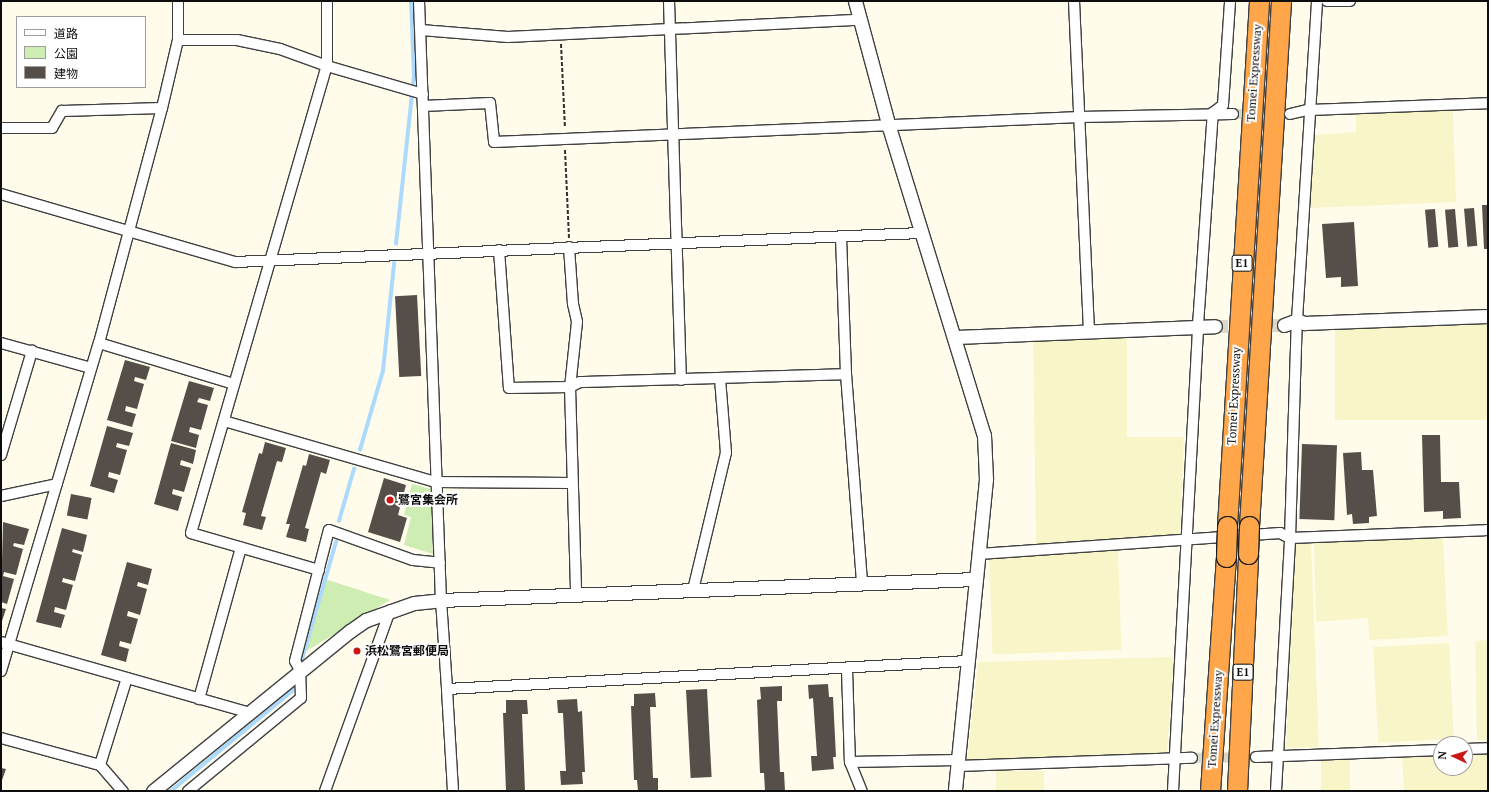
<!DOCTYPE html>
<meta charset="utf-8">
<style>
body{margin:0}
#map{position:relative;width:1489px;height:792px;overflow:hidden;background:#fffcec;font-family:"PT Serif","Noto Sans JP",serif}
div>[style]{position:absolute}
.farmland>*{inset:0;background:#f8f6c9;transform-origin:0 0}
.green>*{inset:0;background:#ceedb2}
.stream>*{height:3.5px;margin:-1.75px;padding:0 1.75px;transform-origin:1.75px;border-radius:1.75px;background:#abdafc}
.building>*{inset:0;background:#564e48;transform-origin:0 0}
.minor-tunnel>*{height:10px;margin-top:-5px;transform-origin:0;background:repeating-linear-gradient(90deg,#dbd8cb 0 10px,transparent 0 15px)}
.tertiary-tunnel>*{height:13px;margin-top:-6.5px;transform-origin:0;background:repeating-linear-gradient(90deg,#dbd8cb 0 13px,transparent 0 19px)}
.path>*{height:2px;margin-top:-1px;transform-origin:0;background:repeating-linear-gradient(90deg,#2f2f2f 0 4px,transparent 0 6px)}
.roads{filter:drop-shadow(1px 0 #404040) drop-shadow(-1px 0 #404040) drop-shadow(0 1px #404040) drop-shadow(0 -1px #404040)}
.minor>*{height:10px;margin:-5px;padding:0 5px;transform-origin:5px;border-radius:5px;background:#fff}
.tertiary>*{height:13px;margin:-6.5px;padding:0 6.5px;transform-origin:6.5px;border-radius:6.5px;background:#fff}
.motorway>*{height:19px;margin:-9.5px;padding:0 9.5px;transform-origin:9.5px;border-radius:9.5px;background:#ffa64a}
.bridges{filter:drop-shadow(1px 0 #1e1e1e) drop-shadow(-1px 0 #1e1e1e) drop-shadow(0 1px #1e1e1e) drop-shadow(0 -1px #1e1e1e)}
.motorway-bridge>*{height:19px;margin:-9.5px;padding:0 9.5px;transform-origin:9.5px;border-radius:9.5px;background:#ffa64a}
.dots>*{width:11px;height:11px;translate:-50% -50%;box-sizing:border-box;border:2px solid #fff;border-radius:50%}
span{translate:-50% -50%;white-space:nowrap;text-align:center;line-height:1.15;-webkit-text-stroke:4px #fff;paint-order:stroke}
.shield-label span{padding:1px 3px;background:#fff;border:1px solid;border-radius:3px;-webkit-text-stroke-width:0}
.shield-label{font-size:11px;color:#0d0d0d;font-weight:700}
.street-label{font-size:12px;color:#0d0d0d}
.poi-label{font-size:12px;color:#0d0d0d;font-weight:700}
.left{translate:0 -50%;text-align:left}
.frame{position:absolute;inset:0;border:2px solid #0d0d0d;pointer-events:none}
.legend{position:absolute;left:16px;top:16px;width:130px;height:72px;box-sizing:border-box;background:#fff;border:1px solid #9e9e9e;margin:0;padding:5px 7px;list-style:none;font-size:12px;color:#0d0d0d}
.legend li{display:flex;align-items:center;gap:8px;height:20px}
.legend b{width:20px;border:1px solid #9e9e9e}
.north{position:absolute;left:1433px;top:736px;width:40px;height:40px;box-sizing:border-box;background:#fff;border:1px solid #9e9e9e;border-radius:50%;rotate:274deg;font-size:11px;font-weight:700;line-height:16px;text-align:center;color:#0d0d0d}
.north::after{content:'';display:block;margin:auto;width:14px;height:18px;background:#ca1817;clip-path:polygon(50% 0,100% 100%,50% 72%,0 100%)}
</style>
<div id="map">
<div class="farmland">
<i style="clip-path:polygon(1453px 109px,1456px 202px,1310px 208px,1313px 135px,1356px 132px,1356px 113px)"></i>
<i style="left:1488px;top:322px;width:98px;height:153px;rotate:90deg"></i>
<i style="clip-path:polygon(1127px 335px,1127px 437px,1184px 437px,1180px 539px,1036px 544px,1033px 340px)"></i>
<i style="clip-path:polygon(1443px 538px,1448px 636px,1369px 640px,1368px 618px,1316px 622px,1314px 543px)"></i>
<i style="clip-path:polygon(1311px 541px,1319px 747px,1286px 748px,1295px 544px)"></i>
<i style="left:1118px;top:550px;width:100px;height:129px;rotate:88deg"></i>
<i style="clip-path:polygon(1488px 640px,1488px 740px,1477px 740px,1475px 641px)"></i>
<i style="left:1449px;top:643px;width:96px;height:76px;rotate:87deg"></i>
<i style="clip-path:polygon(1174px 657px,1167px 753px,967px 763px,978px 662px)"></i>
<i style="clip-path:polygon(1488px 752px,1488px 791px,1404px 791px,1402px 754px,1441px 754px,1441px 768px,1465px 768px,1465px 753px)"></i>
<i style="left:1321px;top:759px;width:29px;height:32px"></i>
<i style="left:1044px;top:771px;width:20px;height:48px;rotate:90deg"></i>
</div>
<div class="green">
<i style="clip-path:polygon(412px 484px,431px 489px,433px 554px,404px 545px,411px 517px,404px 515px)"></i>
<i style="clip-path:polygon(325px 579px,390px 600px,305px 652px)"></i>
</div>
<div class="stream">
<i style="left:396px;top:244px;width:170px;rotate:-83.9deg"></i>
<i style="left:414px;top:75px;width:74px;rotate:-92.3deg"></i>
<i style="left:360px;top:450px;width:82px;rotate:-73.8deg"></i>
<i style="left:383px;top:371px;width:108px;rotate:-84.1deg"></i>
<i style="left:339px;top:521px;width:54px;rotate:-73.9deg"></i>
<i style="left:300px;top:666px;width:129px;rotate:-73.8deg"></i>
<i style="left:171px;top:791px;width:156px;rotate:-39.5deg"></i>
<i style="left:291px;top:692px;width:9px;rotate:-72deg"></i>
</div>
<div class="building">
<i style="clip-path:polygon(1482px 205px,1488px 205px,1488px 249px,1484px 249px)"></i>
<i style="left:1474px;top:208px;width:38px;height:10px;rotate:85deg"></i>
<i style="left:1435px;top:209px;width:38px;height:10px;rotate:85deg"></i>
<i style="left:1455px;top:209px;width:38px;height:10px;rotate:85deg"></i>
<i style="clip-path:polygon(1354px 222px,1358px 286px,1341px 287px,1341px 277px,1326px 278px,1322px 224px)"></i>
<i style="left:417px;top:295px;width:81px;height:22px;rotate:87deg"></i>
<i style="clip-path:polygon(125px 360px,150px 367px,146px 380px,135px 377px,134px 381px,144px 384px,137px 409px,126px 406px,125px 411px,136px 414px,132px 427px,107px 420px)"></i>
<i style="clip-path:polygon(189px 381px,214px 388px,210px 401px,199px 398px,197px 402px,208px 405px,201px 430px,190px 427px,189px 432px,199px 435px,196px 448px,171px 441px)"></i>
<i style="clip-path:polygon(107px 426px,133px 433px,129px 446px,117px 443px,116px 447px,127px 450px,120px 475px,109px 472px,108px 477px,118px 480px,114px 493px,90px 486px)"></i>
<i style="clip-path:polygon(1422px 435px,1440px 435px,1441px 482px,1459px 482px,1461px 518px,1443px 519px,1443px 511px,1424px 512px)"></i>
<i style="clip-path:polygon(265px 442px,286px 448px,282px 462px,277px 461px,261px 516px,266px 517px,262px 530px,243px 525px,246px 513px,242px 512px,259px 453px,262px 454px)"></i>
<i style="clip-path:polygon(171px 443px,196px 450px,193px 464px,181px 460px,180px 465px,191px 468px,184px 492px,173px 489px,172px 494px,182px 497px,178px 511px,154px 504px)"></i>
<i style="left:1302px;top:444px;width:35px;height:75px;rotate:2deg"></i>
<i style="clip-path:polygon(1361px 452px,1362px 470px,1373px 470px,1377px 516px,1369px 517px,1369px 523px,1353px 524px,1352px 514px,1347px 515px,1343px 453px)"></i>
<i style="clip-path:polygon(309px 454px,330px 460px,326px 474px,321px 472px,305px 528px,309px 529px,306px 542px,286px 537px,290px 524px,286px 524px,303px 465px,306px 466px)"></i>
<i style="clip-path:polygon(384px 478px,406px 485px,398px 515px,407px 518px,400px 542px,368px 532px)"></i>
<i style="left:71px;top:494px;width:21px;height:22px;rotate:11deg"></i>
<i style="clip-path:polygon(3px 522px,29px 529px,24px 545px,14px 543px,13px 546px,23px 549px,16px 575px,4px 572px,3px 576px,14px 579px,7px 604px,1px 602px)"></i>
<i style="clip-path:polygon(62px 528px,87px 535px,83px 552px,73px 549px,72px 552px,82px 555px,75px 581px,63px 578px,62px 582px,73px 585px,66px 610px,55px 607px,54px 612px,65px 615px,61px 628px,36px 622px)"></i>
<i style="clip-path:polygon(127px 562px,152px 569px,148px 585px,138px 582px,137px 586px,147px 589px,140px 615px,128px 611px,127px 616px,138px 619px,131px 644px,120px 641px,119px 646px,129px 649px,126px 662px,101px 655px)"></i>
<i style="clip-path:polygon(1px 608px,6px 609px,1px 624px)"></i>
<i style="clip-path:polygon(828px 684px,829px 697px,833px 697px,836px 757px,833px 757px,834px 769px,812px 771px,811px 756px,817px 756px,813px 698px,809px 699px,808px 685px)"></i>
<i style="clip-path:polygon(782px 686px,782px 701px,777px 701px,780px 772px,784px 772px,785px 791px,765px 791px,764px 773px,760px 773px,757px 700px,761px 699px,760px 687px)"></i>
<i style="left:707px;top:689px;width:88px;height:21px;rotate:87deg"></i>
<i style="clip-path:polygon(655px 693px,656px 707px,650px 707px,653px 778px,658px 778px,658px 791px,638px 791px,637px 780px,634px 780px,631px 706px,634px 706px,634px 694px)"></i>
<i style="clip-path:polygon(577px 699px,578px 712px,582px 711px,585px 772px,582px 772px,583px 784px,561px 785px,560px 771px,566px 771px,563px 713px,558px 713px,557px 700px)"></i>
<i style="clip-path:polygon(506px 700px,527px 700px,528px 714px,522px 714px,525px 791px,506px 791px,503px 713px,506px 713px)"></i>
<i style="clip-path:polygon(1px 768px,6px 769px,1px 783px)"></i>
</div>
<div class="minor-tunnel">
<i style="left:1233px;top:114px;width:57px"></i>
<i style="left:1192px;top:758px;width:64px;rotate:-0.9deg"></i>
</div>
<div class="tertiary-tunnel">
<i style="left:1215px;top:326px;width:69px;rotate:-0.8deg"></i>
</div>
<div class="path">
<i style="left:561px;top:44px;width:84px;rotate:87.3deg"></i>
<i style="left:565px;top:150px;width:88px;rotate:87.4deg"></i>
</div>
<div class="roads">
<div class="minor">
<i style="left:419px;top:1px;width:599px;rotate:87.9deg"></i>
<i style="left:441px;top:600px;width:89px;rotate:86.1deg"></i>
<i style="left:669px;top:1px;width:379px;rotate:88.2deg"></i>
<i style="left:1074px;top:1px;width:330px;rotate:87.4deg"></i>
<i style="left:1327px;top:1px;width:23px"></i>
<i style="left:421px;top:30px;width:87px;rotate:4.6deg"></i>
<i style="left:508px;top:37px;width:351px;rotate:-2.8deg"></i>
<i style="left:178px;top:40px;width:59px"></i>
<i style="left:237px;top:40px;width:44px;rotate:11.8deg"></i>
<i style="left:280px;top:49px;width:50px;rotate:19.9deg"></i>
<i style="left:327px;top:66px;width:100px;rotate:16.3deg"></i>
<i style="left:423px;top:106px;width:67px;rotate:-2.6deg"></i>
<i style="left:490px;top:103px;width:39px;rotate:84deg"></i>
<i style="left:494px;top:142px;width:587px;rotate:-2.44deg"></i>
<i style="left:1080px;top:117px;width:153px;rotate:-1.1deg"></i>
<i style="left:1290px;top:114px;width:18px;rotate:-13deg"></i>
<i style="left:1308px;top:110px;width:180px;rotate:-2.2deg"></i>
<i style="left:1px;top:128px;width:51px"></i>
<i style="left:52px;top:128px;width:20px;rotate:-60deg"></i>
<i style="left:62px;top:111px;width:100px;rotate:-1.7deg"></i>
<i style="left:1px;top:194px;width:244px;rotate:16.2deg"></i>
<i style="left:235px;top:262px;width:688px;rotate:-2.42deg"></i>
<i style="left:841px;top:237px;width:137px;rotate:87.9deg"></i>
<i style="left:846px;top:374px;width:211px;rotate:85.6deg"></i>
<i style="left:569px;top:247px;width:57px;rotate:86deg"></i>
<i style="left:573px;top:304px;width:18px;rotate:77deg"></i>
<i style="left:577px;top:322px;width:65px;rotate:96.1deg"></i>
<i style="left:570px;top:387px;width:207px;rotate:88.3deg"></i>
<i style="left:499px;top:250px;width:138px;rotate:85.9deg"></i>
<i style="left:509px;top:388px;width:61px;rotate:-0.9deg"></i>
<i style="left:570px;top:387px;width:11px;rotate:-27deg"></i>
<i style="left:580px;top:382px;width:266px;rotate:-1.7deg"></i>
<i style="left:1px;top:343px;width:93px;rotate:15.5deg"></i>
<i style="left:99px;top:343px;width:141px;rotate:16.9deg"></i>
<i style="left:224px;top:421px;width:221px;rotate:16.1deg"></i>
<i style="left:436px;top:482px;width:135px;rotate:0.4deg"></i>
<i style="left:1px;top:455px;width:109px;rotate:-73.4deg"></i>
<i style="left:1px;top:496px;width:57px;rotate:-12.1deg"></i>
<i style="left:979px;top:554px;width:302px;rotate:-4deg"></i>
<i style="left:1280px;top:533px;width:11px;rotate:27deg"></i>
<i style="left:1290px;top:538px;width:198px;rotate:-2.3deg"></i>
<i style="left:319px;top:570px;width:133px;rotate:-163.9deg"></i>
<i style="left:191px;top:533px;width:486px;rotate:-73.8deg"></i>
<i style="left:327px;top:66px;width:65px;rotate:-90deg"></i>
<i style="left:693px;top:590px;width:141px;rotate:-76.5deg"></i>
<i style="left:726px;top:453px;width:74px;rotate:-94.6deg"></i>
<i style="left:1px;top:642px;width:256px;rotate:15.9deg"></i>
<i style="left:847px;top:669px;width:93px;rotate:88.2deg"></i>
<i style="left:850px;top:762px;width:31px;rotate:68deg"></i>
<i style="left:1px;top:671px;width:342px;rotate:-73.4deg"></i>
<i style="left:99px;top:343px;width:243px;rotate:-75deg"></i>
<i style="left:162px;top:108px;width:70px;rotate:-76.8deg"></i>
<i style="left:178px;top:40px;width:39px;rotate:-90deg"></i>
<i style="left:199px;top:699px;width:157px;rotate:-74.5deg"></i>
<i style="left:1px;top:738px;width:103px;rotate:15.3deg"></i>
<i style="left:100px;top:765px;width:35px;rotate:49deg"></i>
<i style="left:1465px;top:749px;width:23px;rotate:-2deg"></i>
<i style="left:1256px;top:757px;width:185px;rotate:-2.2deg"></i>
<i style="left:850px;top:762px;width:108px;rotate:-1.1deg"></i>
<i style="left:100px;top:765px;width:91px;rotate:-72.8deg"></i>
<i style="left:958px;top:766px;width:234px;rotate:-2deg"></i>
<i style="left:188px;top:791px;width:146px;rotate:-39.5deg"></i>
<i style="left:301px;top:698px;width:28px;rotate:-92deg"></i>
<i style="left:300px;top:670px;width:10px;rotate:-119deg"></i>
<i style="left:295px;top:661px;width:135px;rotate:-75.5deg"></i>
<i style="left:329px;top:530px;width:89px;rotate:19.7deg"></i>
<i style="left:413px;top:560px;width:27px;rotate:6deg"></i>
<i style="left:325px;top:791px;width:192px;rotate:-70.2deg"></i>
<i style="left:453px;top:791px;width:102px;rotate:-93.4deg"></i>
<i style="left:447px;top:689px;width:522px;rotate:-3.08deg"></i>
<i style="left:1173px;top:791px;width:467px;rotate:-86.9deg"></i>
<i style="left:1198px;top:325px;width:213px;rotate:-86deg"></i>
<i style="left:1213px;top:113px;width:13px;rotate:-39deg"></i>
<i style="left:1223px;top:105px;width:104px;rotate:-86.1deg"></i>
<i style="left:1276px;top:791px;width:253px;rotate:-86.8deg"></i>
<i style="left:1290px;top:538px;width:218px;rotate:-88.2deg"></i>
<i style="left:1297px;top:320px;width:320px;rotate:-86.4deg"></i>
</div>
<div class="tertiary">
<i style="left:855px;top:1px;width:131px;rotate:74.9deg"></i>
<i style="left:889px;top:127px;width:322px;rotate:72.9deg"></i>
<i style="left:984px;top:435px;width:44px;rotate:87.4deg"></i>
<i style="left:986px;top:479px;width:314px;rotate:95.7deg"></i>
<i style="left:1284px;top:325px;width:14px;rotate:-21deg"></i>
<i style="left:1297px;top:320px;width:8px;rotate:23deg"></i>
<i style="left:1304px;top:323px;width:184px;rotate:-2.2deg"></i>
<i style="left:956px;top:337px;width:259px;rotate:-2.4deg"></i>
<i style="left:153px;top:791px;width:254px;rotate:-39.1deg"></i>
<i style="left:350px;top:631px;width:19px;rotate:-35deg"></i>
<i style="left:366px;top:620px;width:51px;rotate:-19.5deg"></i>
<i style="left:414px;top:603px;width:27px;rotate:-6deg"></i>
<i style="left:441px;top:600px;width:535px;rotate:-2.25deg"></i>
</div>
<div class="motorway">
<i style="left:1227px;top:526px;width:526px;rotate:-86.51deg"></i>
<i style="left:1249px;top:526px;width:526px;rotate:-86.51deg"></i>
<i style="left:1210px;top:791px;width:235px;rotate:-86.1deg"></i>
<i style="left:1237px;top:791px;width:237px;rotate:-87.3deg"></i>
</div>
</div>
<div class="bridges">
<div class="motorway-bridge">
<i style="left:1248px;top:554px;width:28px;rotate:-88deg"></i>
<i style="left:1226px;top:557px;width:31px;rotate:-88deg"></i>
</div>
</div>
<div class="dots">
<i style="left:390px;top:500px;background:#ca1817"></i>
<i style="left:357px;top:651px;background:#ca1817"></i>
</div>
<div class="shield-label">
<span style="left:1242px;top:263px">E1</span>
<span style="left:1243px;top:672px">E1</span>
</div>
<div class="street-label">
<span style="left:1254px;top:73px;rotate:-86deg">Tomei Expressway</span>
<span style="left:1234px;top:396px;rotate:-87deg">Tomei Expressway</span>
<span style="left:1215px;top:719px;rotate:-86deg">Tomei Expressway</span>
</div>
<div class="poi-label">
<span class="left" style="left:398px;top:500px">鷺宮集会所</span>
<span class="left" style="left:365px;top:651px">浜松鷺宮郵便局</span>
</div>
<div class="frame"></div>
<ul class="legend">
<li><b style="height:5px;background:#fff"></b>道路</li>
<li><b style="height:11px;background:#ceedb2"></b>公園</li>
<li><b style="height:11px;background:#564e48"></b>建物</li>
</ul>
<div class="north">N</div>
</div>
